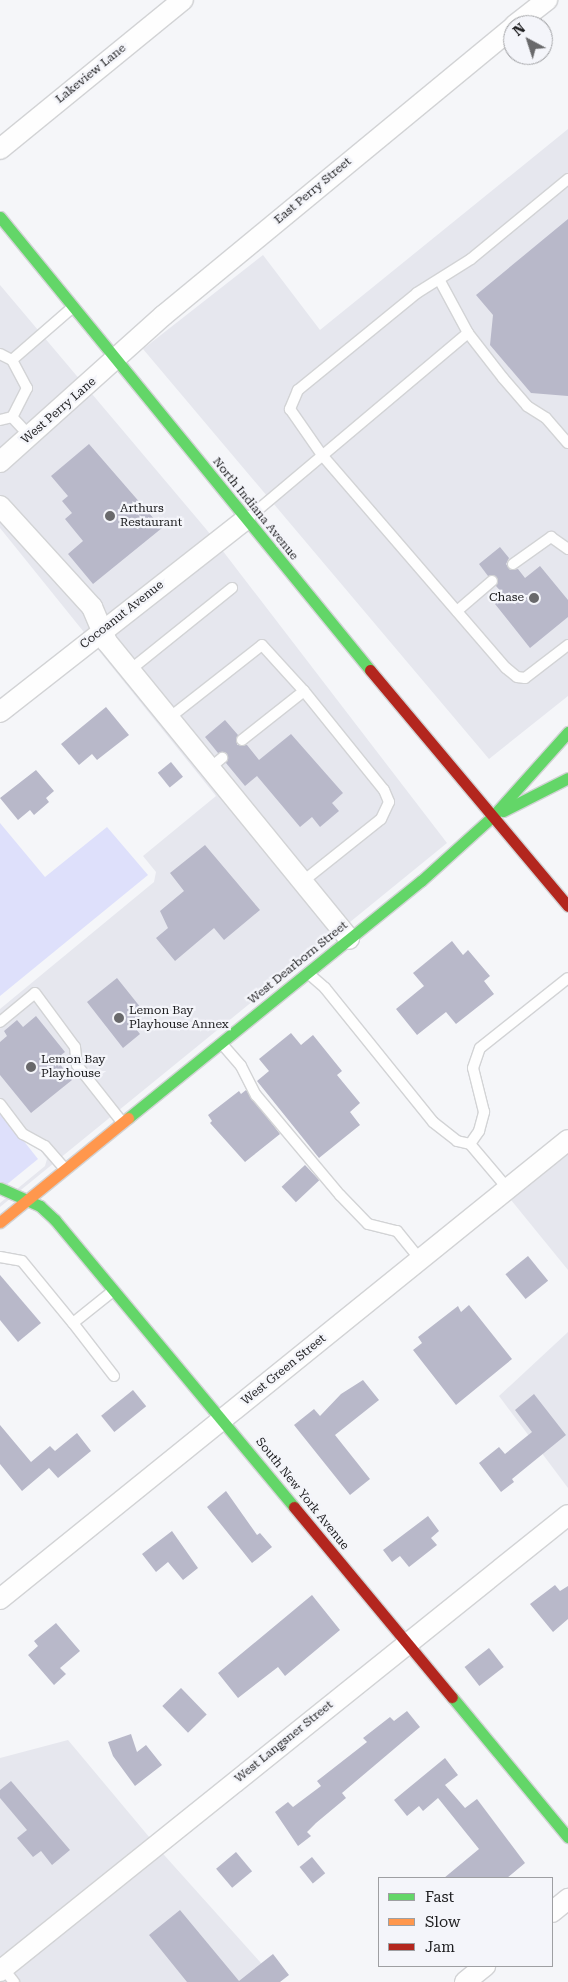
<!DOCTYPE html>
<style>
body{margin:0}
#map{position:relative;width:568px;height:1982px;overflow:hidden;background:#f5f6f9;font-family:"Roboto Serif",serif}
div>[style]{position:absolute}
.built>*{inset:0;background:#e6e7ee}
.green>*{inset:0;background:#dee0fb}
.building>*{inset:0;background:#b8b8c9;transform-origin:0 0}
.roads{filter:drop-shadow(1px 0 #d2d3d5) drop-shadow(-1px 0 #d2d3d5) drop-shadow(0 1px #d2d3d5) drop-shadow(0 -1px #d2d3d5)}
.lane>*{height:10px;margin:-5px;padding:0 5px;transform-origin:5px;border-radius:5px;background:#fefefe}
.street>*{height:20px;margin:-10px;padding:0 10px;transform-origin:10px;border-radius:10px;background:#fefefe}
.fast>*{height:11px;margin:-5.5px;padding:0 5.5px;transform-origin:5.5px;border-radius:5.5px;background:#63d668}
.slow>*{height:11px;margin:-5.5px;padding:0 5.5px;transform-origin:5.5px;border-radius:5.5px;background:#ff974d}
.jam>*{height:11px;margin:-5.5px;padding:0 5.5px;transform-origin:5.5px;border-radius:5.5px;background:#b3261e}
.dots>*{width:14px;height:14px;translate:-50% -50%;box-sizing:border-box;border:2px solid #f4f5fa;border-radius:50%}
span{translate:-50% -50%;white-space:nowrap;text-align:center;line-height:1.15;-webkit-text-stroke:4.5px #f4f5fa;paint-order:stroke}
.street-label{font-size:12px;color:#1d1d1f}
.poi-label{font-size:12px;color:#1d1d1f}
.left{translate:0 -50%;text-align:left}
.right{translate:-100% -50%;text-align:right}
.legend{position:absolute;left:378px;top:1877px;width:175px;height:90px;box-sizing:border-box;background:#f4f5fa;border:1px solid #9e9fa2;margin:0;padding:6px 9px;list-style:none;font-size:15px;color:#1d1d1f}
.legend li{display:flex;align-items:center;gap:10px;height:25px}
.legend b{width:25px;border:1px solid #9e9fa2}
.north{position:absolute;left:503px;top:15px;width:50px;height:50px;box-sizing:border-box;background:#f4f5fa;border:1px solid #9e9fa2;border-radius:50%;rotate:320deg;font-size:14px;font-weight:700;line-height:20px;text-align:center;color:#1d1d1f}
.north::after{content:'';display:block;margin:auto;width:18px;height:22px;background:#69696b;clip-path:polygon(50% 0,100% 100%,50% 72%,0 100%)}
</style>
<div id="map">
<div class="built">
<i style="clip-path:polygon(568px 129px,568px 696px,489px 759px,143px 349px,263px 255px,320px 330px)"></i>
<i style="clip-path:polygon(0 285px,206px 529px,447px 843px,0 1207px,0 1203px,45px 1166px,47px 1159px,0 1098px,0 1009px,154px 882px,156px 872px,143px 856px,216px 796px,0 528px)"></i>
<i style="clip-path:polygon(568px 1145px,568px 1270px,507px 1195px)"></i>
<i style="clip-path:polygon(568px 1332px,568px 1488px,499px 1396px)"></i>
<i style="clip-path:polygon(68px 1740px,165px 1856px,278px 1982px,0 1982px,0 1758px)"></i>
</div>
<div class="green">
<i style="clip-path:polygon(0 823px,45px 877px,107px 827px,148px 875px,0 996px)"></i>
<i style="clip-path:polygon(0 1111px,38px 1159px,0 1190px)"></i>
</div>
<div class="building">
<i style="clip-path:polygon(568px 219px,568px 396px,531px 393px,490px 345px,493px 315px,476px 295px)"></i>
<i style="clip-path:polygon(89px 444px,162px 528px,93px 584px,68px 554px,83px 541px,65px 519px,72px 513px,62px 501px,68px 496px,51px 476px)"></i>
<i style="clip-path:polygon(500px 547px,509px 558px,506px 564px,510px 570px,518px 569px,525px 578px,540px 566px,568px 600px,568px 617px,530px 648px,495px 604px,505px 596px,496px 586px,497px 577px,488px 576px,479px 564px)"></i>
<i style="clip-path:polygon(106px 707px,129px 735px,97px 760px,92px 754px,79px 765px,61px 744px)"></i>
<i style="clip-path:polygon(225px 720px,238px 735px,237px 745px,247px 745px,259px 760px,291px 734px,343px 793px,332px 803px,339px 811px,320px 827px,312px 817px,300px 827px,257px 776px,245px 786px,226px 763px,227px 753px,218px 753px,205px 737px)"></i>
<i style="left:171px;top:762px;width:19px;height:17px;rotate:51deg"></i>
<i style="clip-path:polygon(36px 770px,54px 791px,46px 798px,49px 802px,34px 815px,30px 810px,18px 820px,0 798px)"></i>
<i style="clip-path:polygon(205px 845px,260px 910px,224px 940px,214px 928px,175px 961px,156px 938px,168px 928px,160px 911px,184px 891px,170px 873px)"></i>
<i style="clip-path:polygon(452px 941px,463px 955px,468px 950px,490px 976px,484px 981px,494px 994px,456px 1024px,446px 1012px,417px 1035px,396px 1009px,424px 986px,413px 973px)"></i>
<i style="clip-path:polygon(117px 978px,145px 1013px,131px 1023px,140px 1034px,123px 1048px,87px 1002px)"></i>
<i style="clip-path:polygon(36px 1016px,65px 1052px,56px 1059px,72px 1080px,31px 1113px,0 1075px,0 1042px,7px 1036px,4px 1031px,17px 1020px,23px 1027px)"></i>
<i style="clip-path:polygon(291px 1033px,301px 1045px,313px 1035px,342px 1071px,337px 1075px,360px 1103px,350px 1112px,360px 1125px,319px 1158px,257px 1081px,269px 1071px,259px 1059px)"></i>
<i style="clip-path:polygon(246px 1090px,280px 1134px,245px 1162px,210px 1123px,212px 1121px,208px 1115px,239px 1091px,241px 1094px)"></i>
<i style="left:305px;top:1165px;width:21px;height:32px;rotate:47deg"></i>
<i style="left:528px;top:1256px;width:32px;height:29px;rotate:51deg"></i>
<i style="clip-path:polygon(0 1275px,41px 1323px,18px 1342px,0 1320px)"></i>
<i style="clip-path:polygon(469px 1305px,512px 1359px,456px 1405px,413px 1350px,422px 1343px,418px 1337px,436px 1323px,458px 1306px,461px 1312px)"></i>
<i style="clip-path:polygon(363px 1380px,379px 1400px,335px 1435px,370px 1479px,350px 1495px,294px 1425px,314px 1409px,320px 1416px,341px 1394px)"></i>
<i style="left:133px;top:1390px;width:21px;height:41px;rotate:51deg"></i>
<i style="clip-path:polygon(534px 1394px,566px 1435px,512px 1479px,514px 1482px,501px 1492px,479px 1463px,499px 1447px,505px 1454px,532px 1432px,515px 1410px)"></i>
<i style="clip-path:polygon(0 1425px,31px 1462px,50px 1446px,55px 1451px,77px 1433px,91px 1451px,58px 1478px,49px 1468px,22px 1491px,0 1464px)"></i>
<i style="clip-path:polygon(226px 1491px,257px 1535px,260px 1533px,272px 1547px,252px 1563px,207px 1507px)"></i>
<i style="clip-path:polygon(428px 1516px,439px 1531px,431px 1538px,437px 1545px,409px 1567px,400px 1556px,392px 1562px,383px 1550px)"></i>
<i style="clip-path:polygon(172px 1531px,198px 1568px,183px 1580px,168px 1562px,156px 1572px,142px 1554px)"></i>
<i style="clip-path:polygon(555px 1585px,560px 1591px,568px 1586px,568px 1619px,553px 1632px,530px 1604px)"></i>
<i style="clip-path:polygon(312px 1595px,340px 1630px,285px 1676px,278px 1667px,238px 1698px,218px 1673px)"></i>
<i style="clip-path:polygon(56px 1623px,80px 1651px,60px 1668px,66px 1674px,54px 1685px,28px 1655px,38px 1646px,34px 1641px)"></i>
<i style="left:489px;top:1648px;width:24px;height:31px;rotate:52deg"></i>
<i style="left:181px;top:1688px;width:37px;height:26px;rotate:46deg"></i>
<i style="clip-path:polygon(407px 1711px,420px 1727px,342px 1793px,346px 1798px,316px 1823px,307px 1832px,311px 1836px,298px 1846px,275px 1812px,288px 1802px,293px 1807px,321px 1786px,317px 1781px,367px 1742px,363px 1738px,390px 1717px,394px 1721px)"></i>
<i style="clip-path:polygon(131px 1734px,137px 1752px,146px 1745px,162px 1765px,135px 1786px,113px 1756px,108px 1742px)"></i>
<i style="clip-path:polygon(445px 1758px,458px 1775px,445px 1785px,465px 1808px,477px 1799px,525px 1863px,507px 1878px,444px 1878px,479px 1849px,438px 1798px,423px 1811px,419px 1806px,407px 1816px,394px 1800px)"></i>
<i style="clip-path:polygon(11px 1781px,70px 1850px,52px 1865px,41px 1851px,33px 1857px,17px 1838px,27px 1830px,0 1798px,0 1790px)"></i>
<i style="left:236px;top:1852px;width:25px;height:26px;rotate:50deg"></i>
<i style="left:312px;top:1857px;width:21px;height:16px;rotate:51deg"></i>
<i style="clip-path:polygon(180px 1910px,239px 1981px,273px 1954px,289px 1975px,280px 1982px,187px 1982px,149px 1935px)"></i>
</div>
<div class="roads">
<div class="lane">
<i style="left:568px;top:179px;width:126px;rotate:140.5deg"></i>
<i style="left:471px;top:259px;width:64px;rotate:147.8deg"></i>
<i style="left:417px;top:293px;width:154px;rotate:140.8deg"></i>
<i style="left:298px;top:390px;width:21px;rotate:113deg"></i>
<i style="left:290px;top:409px;width:56px;rotate:55.2deg"></i>
<i style="left:322px;top:455px;width:281px;rotate:49.2deg"></i>
<i style="left:506px;top:668px;width:14px;rotate:39deg"></i>
<i style="left:517px;top:677px;width:8px;rotate:7deg"></i>
<i style="left:525px;top:678px;width:54px;rotate:-37.5deg"></i>
<i style="left:440px;top:281px;width:59px;rotate:61.7deg"></i>
<i style="left:468px;top:333px;width:57px;rotate:52.1deg"></i>
<i style="left:503px;top:378px;width:37px;rotate:49deg"></i>
<i style="left:527px;top:406px;width:22px;rotate:32deg"></i>
<i style="left:546px;top:418px;width:33px;rotate:49deg"></i>
<i style="left:0;top:354px;width:13px;rotate:27deg"></i>
<i style="left:12px;top:360px;width:81px;rotate:-41deg"></i>
<i style="left:12px;top:360px;width:32px;rotate:62deg"></i>
<i style="left:27px;top:388px;width:33px;rotate:117deg"></i>
<i style="left:0;top:420px;width:12px;rotate:-14deg"></i>
<i style="left:12px;top:417px;width:26px;rotate:47deg"></i>
<i style="left:247px;top:519px;width:289px;rotate:-40.1deg"></i>
<i style="left:513px;top:564px;width:47px;rotate:-35.4deg"></i>
<i style="left:551px;top:537px;width:21px;rotate:35deg"></i>
<i style="left:457px;top:611px;width:46px;rotate:-40.6deg"></i>
<i style="left:130px;top:670px;width:131px;rotate:-38.8deg"></i>
<i style="left:169px;top:718px;width:118px;rotate:-38.1deg"></i>
<i style="left:262px;top:645px;width:62px;rotate:47.6deg"></i>
<i style="left:304px;top:691px;width:127px;rotate:51.1deg"></i>
<i style="left:384px;top:790px;width:13px;rotate:67deg"></i>
<i style="left:389px;top:802px;width:19px;rotate:115deg"></i>
<i style="left:381px;top:819px;width:101px;rotate:141.4deg"></i>
<i style="left:242px;top:740px;width:79px;rotate:-38.3deg"></i>
<i style="left:210px;top:768px;width:16px;rotate:-40deg"></i>
<i style="left:309px;top:974px;width:21px;rotate:41deg"></i>
<i style="left:325px;top:988px;width:172px;rotate:51.1deg"></i>
<i style="left:433px;top:1122px;width:31px;rotate:38deg"></i>
<i style="left:457px;top:1141px;width:13px;rotate:13deg"></i>
<i style="left:470px;top:1144px;width:59px;rotate:49.8deg"></i>
<i style="left:0;top:1022px;width:45px;rotate:-39.6deg"></i>
<i style="left:35px;top:993px;width:67px;rotate:53.5deg"></i>
<i style="left:75px;top:1047px;width:18px;rotate:84deg"></i>
<i style="left:77px;top:1065px;width:73px;rotate:51.7deg"></i>
<i style="left:222px;top:1044px;width:29px;rotate:49deg"></i>
<i style="left:241px;top:1066px;width:33px;rotate:63deg"></i>
<i style="left:256px;top:1095px;width:131px;rotate:50deg"></i>
<i style="left:340px;top:1195px;width:40px;rotate:46deg"></i>
<i style="left:368px;top:1224px;width:30px;rotate:14deg"></i>
<i style="left:397px;top:1231px;width:36px;rotate:51deg"></i>
<i style="left:0;top:1104px;width:38px;rotate:53deg"></i>
<i style="left:23px;top:1134px;width:25px;rotate:29deg"></i>
<i style="left:45px;top:1146px;width:29px;rotate:49deg"></i>
<i style="left:470px;top:1144px;width:16px;rotate:-55deg"></i>
<i style="left:479px;top:1131px;width:20px;rotate:-75deg"></i>
<i style="left:484px;top:1112px;width:45px;rotate:-104deg"></i>
<i style="left:473px;top:1068px;width:21px;rotate:-71deg"></i>
<i style="left:480px;top:1048px;width:112px;rotate:-38.5deg"></i>
<i style="left:0;top:1257px;width:22px;rotate:10deg"></i>
<i style="left:22px;top:1261px;width:80px;rotate:50.6deg"></i>
<i style="left:113px;top:1291px;width:51px;rotate:141.3deg"></i>
<i style="left:73px;top:1323px;width:67px;rotate:52.3deg"></i>
<i style="left:3px;top:1968px;width:18px;rotate:52deg"></i>
</div>
<div class="street">
<i style="left:515px;top:25px;width:41px;rotate:-38deg"></i>
<i style="left:0;top:149px;width:236px;rotate:-39.2deg"></i>
<i style="left:0;top:462px;width:220px;rotate:-41.9deg"></i>
<i style="left:164px;top:315px;width:452px;rotate:-39.5deg"></i>
<i style="left:0;top:506px;width:137px;rotate:47.7deg"></i>
<i style="left:92px;top:607px;width:38px;rotate:67deg"></i>
<i style="left:107px;top:642px;width:383px;rotate:50.8deg"></i>
<i style="left:0;top:712px;width:311px;rotate:-38.1deg"></i>
<i style="left:0;top:1599px;width:730px;rotate:-38.94deg"></i>
<i style="left:552px;top:1912px;width:21px;rotate:-39deg"></i>
<i style="left:0;top:1971px;width:728px;rotate:-38.76deg"></i>
<i style="left:465px;top:1982px;width:26px;rotate:-39deg"></i>
</div>
<div class="fast">
<i style="left:0;top:217px;width:585px;rotate:50.76deg"></i>
<i style="left:503px;top:811px;width:73px;rotate:-26.9deg"></i>
<i style="left:128px;top:1118px;width:377px;rotate:-39deg"></i>
<i style="left:421px;top:881px;width:97px;rotate:-42.1deg"></i>
<i style="left:493px;top:816px;width:113px;rotate:-48.2deg"></i>
<i style="left:0;top:1188px;width:44px;rotate:24.2deg"></i>
<i style="left:40px;top:1206px;width:21px;rotate:43deg"></i>
<i style="left:55px;top:1220px;width:373px;rotate:50.2deg"></i>
<i style="left:452px;top:1697px;width:182px;rotate:50.4deg"></i>
</div>
<div class="slow">
<i style="left:0;top:1222px;width:165px;rotate:-39.1deg"></i>
</div>
<div class="jam">
<i style="left:370px;top:670px;width:308px;rotate:50deg"></i>
<i style="left:294px;top:1507px;width:247px;rotate:50.3deg"></i>
</div>
</div>
<div class="dots">
<i style="left:110px;top:516px;background:#69696b"></i>
<i style="left:534px;top:598px;background:#69696b"></i>
<i style="left:119px;top:1018px;background:#69696b"></i>
<i style="left:31px;top:1067px;background:#69696b"></i>
</div>
<div class="street-label">
<span style="left:91px;top:74px;rotate:-39deg">Lakeview Lane</span>
<span style="left:313px;top:191px;rotate:-40deg">East Perry Street</span>
<span style="left:59px;top:411px;rotate:-41deg">West Perry Lane</span>
<span style="left:255px;top:509px;rotate:51deg">North Indiana Avenue</span>
<span style="left:122px;top:615px;rotate:-38deg">Cocoanut Avenue</span>
<span style="left:298px;top:963px;rotate:-39deg">West Dearborn Street</span>
<span style="left:284px;top:1370px;rotate:-39deg">West Green Street</span>
<span style="left:302px;top:1494px;rotate:51deg">South New York Avenue</span>
<span style="left:284px;top:1742px;rotate:-39deg">West Langsner Street</span>
</div>
<div class="poi-label">
<span class="left" style="left:120px;top:516px">Arthurs<br>Restaurant</span>
<span class="right" style="left:524px;top:598px">Chase</span>
<span class="left" style="left:129px;top:1018px">Lemon Bay<br>Playhouse Annex</span>
<span class="left" style="left:41px;top:1067px">Lemon Bay<br>Playhouse</span>
</div>
<ul class="legend">
<li><b style="height:6px;background:#63d668"></b>Fast</li>
<li><b style="height:6px;background:#ff974d"></b>Slow</li>
<li><b style="height:6px;background:#b3261e"></b>Jam</li>
</ul>
<div class="north">N</div>
</div>
